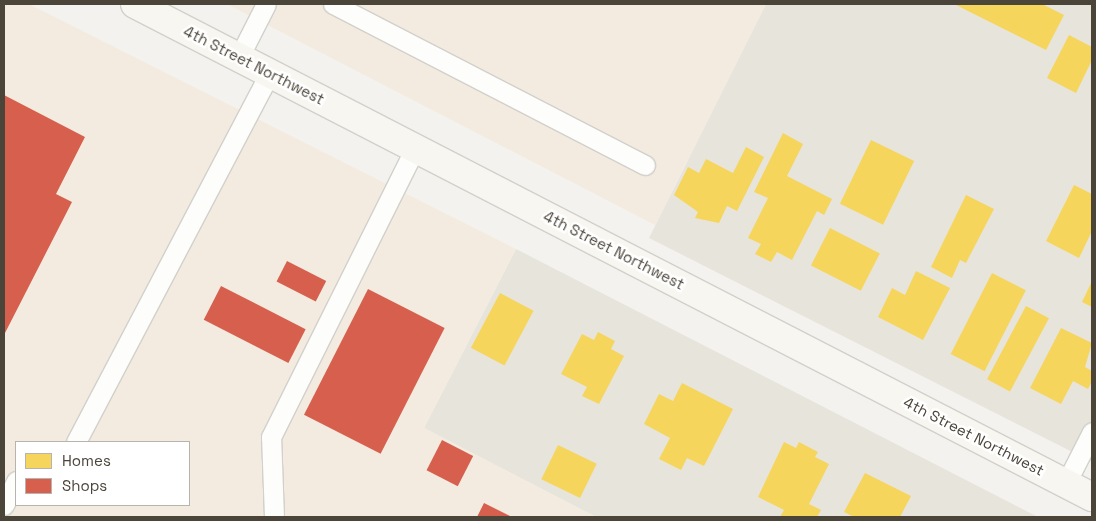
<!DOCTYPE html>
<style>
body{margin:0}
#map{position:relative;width:1096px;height:521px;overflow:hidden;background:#f4f2ee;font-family:"Space Grotesk",sans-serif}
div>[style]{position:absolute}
.residential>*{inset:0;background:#e7e4dc}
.commercial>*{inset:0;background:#f3ebdf}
.homes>*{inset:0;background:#f6d55c;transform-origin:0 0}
.shops>*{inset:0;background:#d6604d;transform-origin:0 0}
.roads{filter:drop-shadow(1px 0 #d2d0cb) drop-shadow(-1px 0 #d2d0cb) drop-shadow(0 1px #d2d0cb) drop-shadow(0 -1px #d2d0cb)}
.service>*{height:19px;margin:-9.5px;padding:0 9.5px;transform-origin:9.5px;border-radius:9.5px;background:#fdfdfc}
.secondary>*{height:28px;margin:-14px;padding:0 14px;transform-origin:14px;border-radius:14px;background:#f7f6f1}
span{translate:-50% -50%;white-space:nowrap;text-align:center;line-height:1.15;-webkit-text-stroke:5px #fff;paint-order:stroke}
.street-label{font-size:15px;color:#4b4439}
.frame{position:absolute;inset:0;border:5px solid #4b4439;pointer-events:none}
.legend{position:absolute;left:15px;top:441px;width:175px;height:65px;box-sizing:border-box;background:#fff;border:1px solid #b7b4b0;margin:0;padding:6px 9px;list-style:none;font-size:15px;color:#4b4439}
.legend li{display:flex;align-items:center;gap:10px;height:25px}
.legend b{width:25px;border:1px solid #b7b4b0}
</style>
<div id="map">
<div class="residential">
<i style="clip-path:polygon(766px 4px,1092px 4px,1092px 462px,649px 238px)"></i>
<i style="clip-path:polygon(516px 249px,1038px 517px,596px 517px,424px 428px)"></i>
</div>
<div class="commercial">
<i style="clip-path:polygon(evenodd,4px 4px,29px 4px,516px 249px,424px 428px,596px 517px,4px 517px,4px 4px,16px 442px,189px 442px,189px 505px,16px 505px,16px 442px)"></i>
<i style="clip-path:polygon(227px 4px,766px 4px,655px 225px)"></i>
</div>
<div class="homes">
<i style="clip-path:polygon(954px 4px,1042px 4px,1064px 15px,1046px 50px)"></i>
<i style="clip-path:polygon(1069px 35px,1092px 47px,1092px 60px,1076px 93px,1047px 78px)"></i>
<i style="clip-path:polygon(783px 133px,803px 144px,787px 176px,832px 199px,824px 215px,817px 211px,792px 260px,777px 252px,771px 262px,755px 254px,761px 244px,748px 238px,768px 198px,754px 192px)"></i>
<i style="left:871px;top:140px;width:48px;height:71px;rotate:26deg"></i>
<i style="clip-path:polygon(746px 147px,764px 157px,737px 211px,727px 206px,719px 223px,695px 218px,698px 212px,674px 195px,688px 167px,699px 173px,706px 159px,733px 173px)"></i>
<i style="clip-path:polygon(1074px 185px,1092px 194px,1092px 231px,1079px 258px,1046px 241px)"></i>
<i style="clip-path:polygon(966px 195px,994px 209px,966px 263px,960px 260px,952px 278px,931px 267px)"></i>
<i style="left:830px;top:228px;width:56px;height:42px;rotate:27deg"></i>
<i style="clip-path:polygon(916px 271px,950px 288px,923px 340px,878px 317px,892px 288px,905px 295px)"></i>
<i style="left:992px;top:273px;width:38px;height:91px;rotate:27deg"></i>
<i style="clip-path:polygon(1092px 281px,1092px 307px,1082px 302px)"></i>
<i style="left:500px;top:293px;width:38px;height:62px;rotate:28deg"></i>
<i style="left:1026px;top:306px;width:26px;height:83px;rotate:28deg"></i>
<i style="clip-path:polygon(1061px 328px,1092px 343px,1085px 367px,1092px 371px,1092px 381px,1088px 389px,1073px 381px,1061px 404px,1030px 388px)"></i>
<i style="clip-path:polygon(598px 332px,615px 341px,611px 349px,624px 356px,599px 404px,582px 396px,587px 387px,561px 374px,582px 334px,594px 340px)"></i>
<i style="clip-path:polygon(682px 383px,733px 409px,704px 466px,687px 458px,681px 470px,659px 459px,670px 438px,644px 424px,659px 394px,673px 401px)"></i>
<i style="clip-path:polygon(784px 442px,796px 448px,799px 442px,818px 452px,815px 457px,829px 464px,809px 504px,821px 510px,817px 517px,780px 517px,784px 510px,758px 497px)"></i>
<i style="left:558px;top:445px;width:43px;height:38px;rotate:26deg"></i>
<i style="clip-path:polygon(865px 473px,911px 496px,900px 517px,854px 517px,844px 512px)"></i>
</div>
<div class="shops">
<i style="clip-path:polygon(4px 95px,85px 137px,56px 194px,72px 202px,4px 335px)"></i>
<i style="left:287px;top:261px;width:44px;height:23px;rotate:27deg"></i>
<i style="left:221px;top:286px;width:95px;height:38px;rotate:27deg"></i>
<i style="left:368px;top:289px;width:86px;height:141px;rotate:27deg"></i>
<i style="left:442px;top:440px;width:35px;height:34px;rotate:27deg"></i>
<i style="clip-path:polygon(484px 503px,512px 517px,477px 517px)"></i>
</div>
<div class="roads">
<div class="service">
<i style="left:333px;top:4px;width:351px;rotate:27.3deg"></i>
<i style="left:239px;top:57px;width:59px;rotate:-63deg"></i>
<i style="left:76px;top:442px;width:416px;rotate:-62.3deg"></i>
<i style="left:1066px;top:483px;width:57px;rotate:-63deg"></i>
<i style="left:4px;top:505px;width:27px;rotate:-63deg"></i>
<i style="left:274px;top:517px;width:80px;rotate:-92.1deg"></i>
<i style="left:271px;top:437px;width:323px;rotate:-63.5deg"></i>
</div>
<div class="secondary">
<i style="left:135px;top:4px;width:1077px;rotate:27.26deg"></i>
</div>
</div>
<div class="street-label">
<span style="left:254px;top:65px;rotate:27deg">4th Street Northwest</span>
<span style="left:614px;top:250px;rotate:27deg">4th Street Northwest</span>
<span style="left:974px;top:436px;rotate:27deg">4th Street Northwest</span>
</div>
<div class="frame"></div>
<ul class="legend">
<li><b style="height:14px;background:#f6d55c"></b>Homes</li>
<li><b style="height:14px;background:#d6604d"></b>Shops</li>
</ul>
</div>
